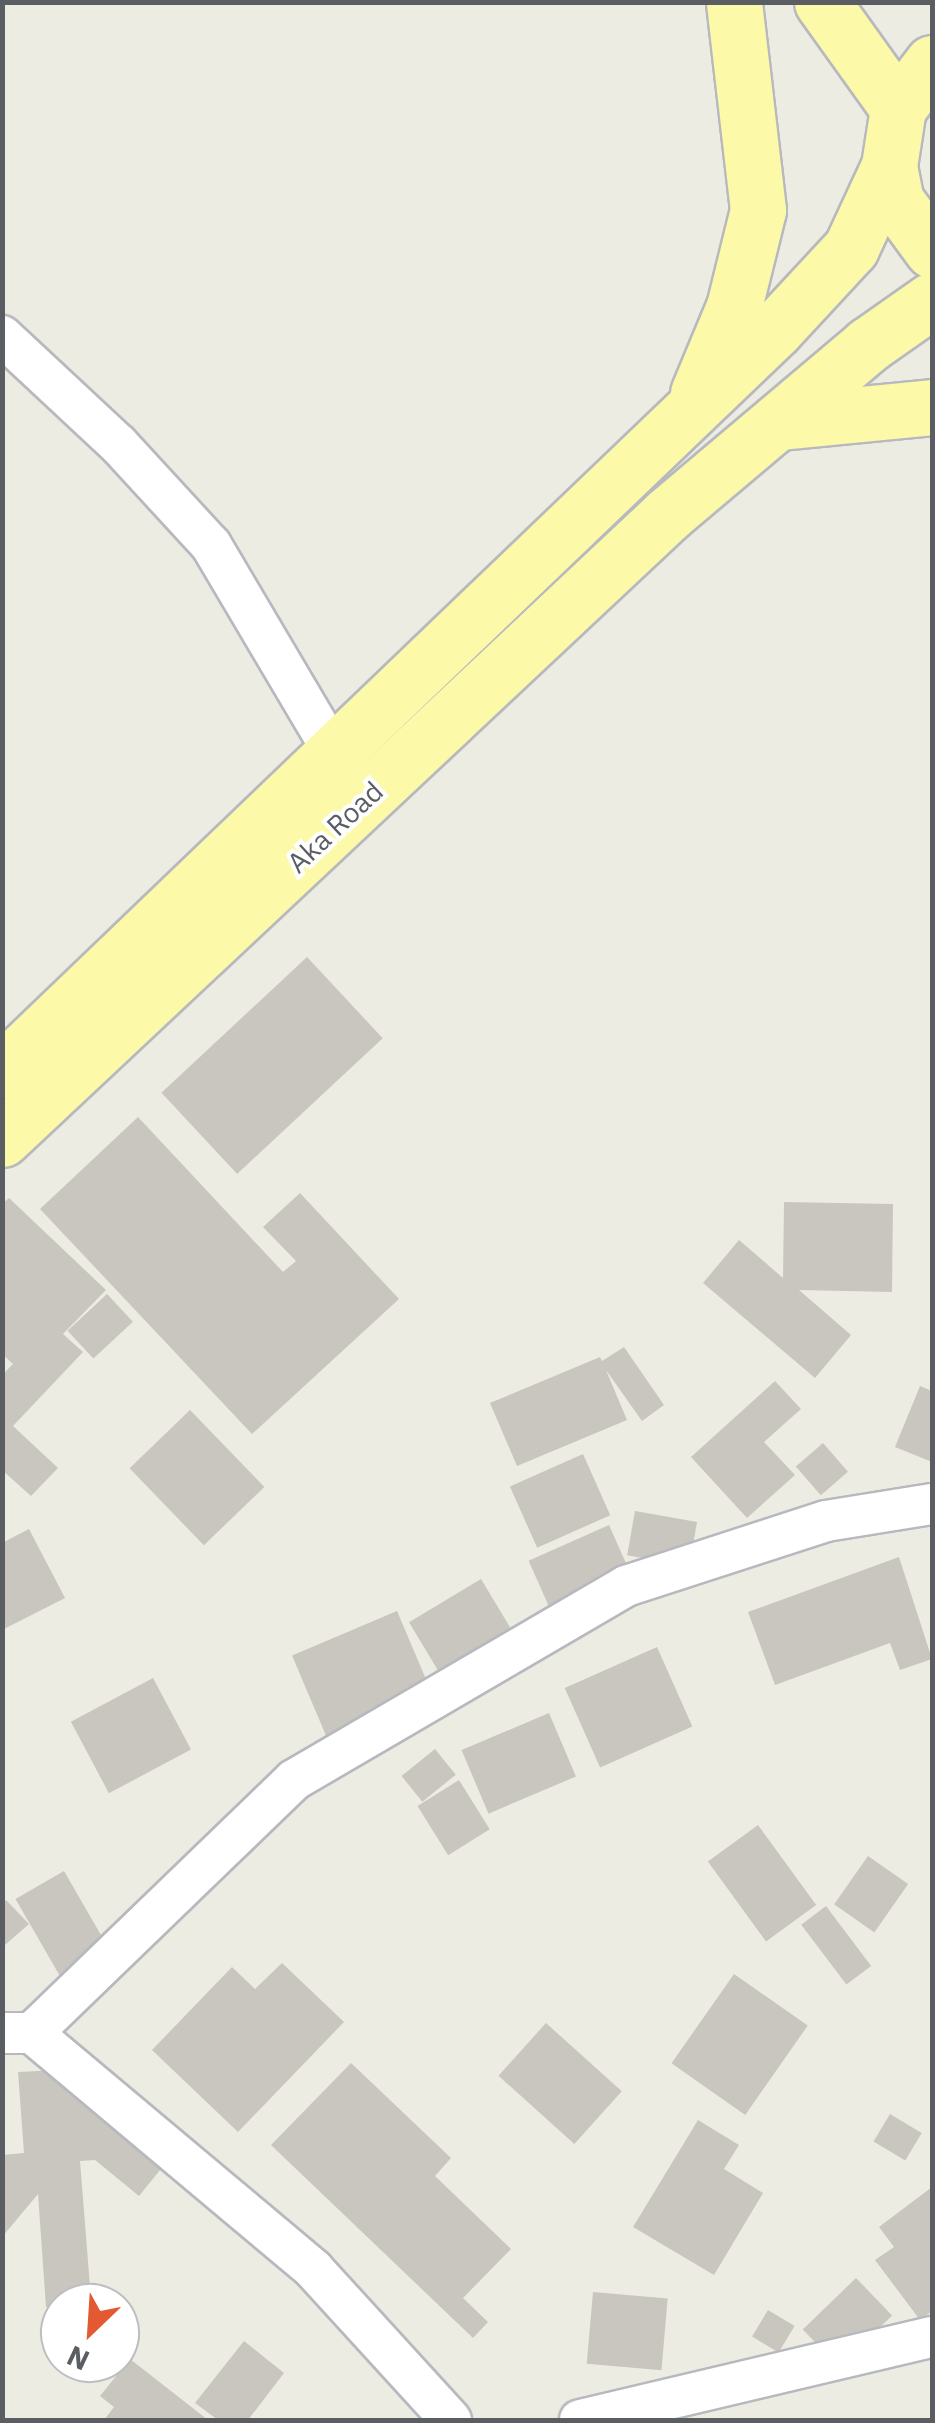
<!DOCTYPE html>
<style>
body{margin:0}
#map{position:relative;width:935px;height:2423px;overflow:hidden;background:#edece2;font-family:"IBM Plex Sans",sans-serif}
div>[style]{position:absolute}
.building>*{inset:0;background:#c8c6bf;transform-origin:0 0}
.roads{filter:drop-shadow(2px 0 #b7b9be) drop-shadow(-2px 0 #b7b9be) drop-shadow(0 2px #b7b9be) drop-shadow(0 -2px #b7b9be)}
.minor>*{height:40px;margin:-20px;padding:0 20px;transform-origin:20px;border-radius:20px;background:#fff}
.primary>*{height:55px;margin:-27.5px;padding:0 27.5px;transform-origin:27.5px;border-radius:27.5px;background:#fcfaa8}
span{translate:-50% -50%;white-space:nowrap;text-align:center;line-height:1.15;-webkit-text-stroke:8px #fff;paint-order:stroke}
.street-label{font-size:28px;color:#5a5d62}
.frame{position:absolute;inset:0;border:5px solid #5a5d62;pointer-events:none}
.north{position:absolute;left:40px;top:2283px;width:100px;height:100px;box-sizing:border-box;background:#fff;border:2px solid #bdbec0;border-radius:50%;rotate:205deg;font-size:28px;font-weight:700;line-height:40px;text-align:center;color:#5a5d62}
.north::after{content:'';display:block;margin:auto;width:35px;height:45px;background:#e25932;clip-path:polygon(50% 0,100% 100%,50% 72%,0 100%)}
</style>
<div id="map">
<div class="building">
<i style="left:307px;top:957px;width:111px;height:199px;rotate:47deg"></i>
<i style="clip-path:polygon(138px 1117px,283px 1272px,296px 1261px,263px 1227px,300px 1193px,399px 1299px,252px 1434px,40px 1209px)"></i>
<i style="clip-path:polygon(9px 1198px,106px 1290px,63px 1334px,83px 1352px,13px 1426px,58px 1468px,31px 1496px,2px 1470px,2px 1375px,13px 1364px,2px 1354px,2px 1204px)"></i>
<i style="clip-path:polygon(784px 1202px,893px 1204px,892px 1292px,799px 1290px,851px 1335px,815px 1378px,703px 1283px,739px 1240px,783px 1278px)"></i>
<i style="left:107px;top:1294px;width:38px;height:54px;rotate:47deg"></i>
<i style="clip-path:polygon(624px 1347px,664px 1405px,642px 1421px,606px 1370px,627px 1420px,517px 1466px,490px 1403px,600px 1357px,602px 1361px)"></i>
<i style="clip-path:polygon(775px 1381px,801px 1409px,764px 1442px,795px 1475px,747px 1518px,691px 1457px)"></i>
<i style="clip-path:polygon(920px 1386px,932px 1391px,932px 1462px,895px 1447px)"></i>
<i style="left:190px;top:1410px;width:107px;height:84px;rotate:46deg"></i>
<i style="left:823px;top:1443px;width:38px;height:36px;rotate:49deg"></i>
<i style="left:583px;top:1454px;width:67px;height:80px;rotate:66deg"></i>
<i style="left:635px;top:1511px;width:63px;height:45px;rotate:10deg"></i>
<i style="left:609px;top:1525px;width:62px;height:88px;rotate:66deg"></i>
<i style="clip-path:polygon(29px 1529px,65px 1598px,2px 1630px,2px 1543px)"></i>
<i style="clip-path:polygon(899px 1557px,932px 1659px,900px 1670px,890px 1643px,775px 1685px,748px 1612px)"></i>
<i style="left:481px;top:1579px;width:85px;height:84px;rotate:59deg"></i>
<i style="left:397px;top:1611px;width:109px;height:114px;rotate:67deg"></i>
<i style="left:657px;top:1647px;width:87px;height:101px;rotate:66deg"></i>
<i style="left:153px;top:1678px;width:81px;height:93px;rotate:62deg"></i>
<i style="left:549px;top:1713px;width:69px;height:95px;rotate:67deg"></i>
<i style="left:435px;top:1749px;width:33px;height:43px;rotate:51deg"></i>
<i style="left:459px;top:1780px;width:58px;height:49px;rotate:58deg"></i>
<i style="left:758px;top:1825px;width:99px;height:62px;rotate:54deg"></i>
<i style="left:868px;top:1856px;width:49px;height:59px;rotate:35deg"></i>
<i style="left:64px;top:1871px;width:103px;height:56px;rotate:60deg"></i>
<i style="clip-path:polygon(6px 1900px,29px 1924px,5px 1945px,2px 1903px)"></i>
<i style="left:826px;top:1906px;width:75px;height:31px;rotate:53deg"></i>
<i style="clip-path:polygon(282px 1963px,344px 2022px,238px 2132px,152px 2050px,232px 1967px,255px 1989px)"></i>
<i style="left:734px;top:1974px;width:90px;height:109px;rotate:35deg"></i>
<i style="left:546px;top:2023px;width:102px;height:71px;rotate:42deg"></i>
<i style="clip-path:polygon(351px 2063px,451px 2158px,435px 2176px,511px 2249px,463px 2298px,488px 2322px,473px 2338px,271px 2145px)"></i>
<i style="clip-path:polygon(59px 2070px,169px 2159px,139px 2196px,95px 2160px,80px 2161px,91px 2299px,46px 2307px,38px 2194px,2px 2237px,2px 2155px,24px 2153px,18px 2072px)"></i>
<i style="left:890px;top:2114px;width:37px;height:32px;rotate:31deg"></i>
<i style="clip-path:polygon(698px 2120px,739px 2145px,724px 2169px,763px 2193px,714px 2275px,633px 2227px)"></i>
<i style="clip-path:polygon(932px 2187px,932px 2311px,920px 2320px,875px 2260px,894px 2247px,879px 2227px)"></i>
<i style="left:856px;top:2278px;width:52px;height:74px;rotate:46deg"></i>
<i style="left:593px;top:2292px;width:75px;height:72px;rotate:5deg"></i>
<i style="left:768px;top:2310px;width:31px;height:31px;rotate:31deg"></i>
<i style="clip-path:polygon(244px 2341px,284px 2373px,248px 2420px,218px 2420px,195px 2403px)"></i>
<i style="clip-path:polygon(130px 2359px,208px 2420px,104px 2420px,114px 2407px,100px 2396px)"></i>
</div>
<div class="roads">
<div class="minor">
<i style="left:2px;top:336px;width:158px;rotate:43deg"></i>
<i style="left:118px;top:444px;width:137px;rotate:47.4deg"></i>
<i style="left:211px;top:545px;width:245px;rotate:59.4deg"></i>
<i style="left:2px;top:2033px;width:30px"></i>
<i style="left:32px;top:2033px;width:368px;rotate:40deg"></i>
<i style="left:314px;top:2270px;width:203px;rotate:47.6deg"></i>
<i style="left:32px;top:2033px;width:364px;rotate:-44deg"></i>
<i style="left:294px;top:1780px;width:385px;rotate:-30.3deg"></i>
<i style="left:626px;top:1586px;width:210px;rotate:-18deg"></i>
<i style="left:826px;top:1521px;width:107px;rotate:-9.1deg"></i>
<i style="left:580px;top:2420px;width:362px;rotate:-13.3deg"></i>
</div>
<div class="primary">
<i style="left:822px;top:2px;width:130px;rotate:54.4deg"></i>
<i style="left:932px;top:63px;width:56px;rotate:127.1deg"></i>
<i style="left:898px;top:108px;width:59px;rotate:98.8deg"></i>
<i style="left:889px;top:166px;width:36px;rotate:79deg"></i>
<i style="left:896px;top:201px;width:61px;rotate:53.7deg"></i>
<i style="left:698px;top:393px;width:93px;rotate:-67.3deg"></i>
<i style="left:734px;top:307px;width:100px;rotate:-76.1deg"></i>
<i style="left:758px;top:210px;width:209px;rotate:-96.6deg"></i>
<i style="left:780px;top:422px;width:153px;rotate:-5.6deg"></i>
<i style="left:2px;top:1071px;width:1071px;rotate:-43.79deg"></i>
<i style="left:775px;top:330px;width:112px;rotate:-47.2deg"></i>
<i style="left:851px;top:248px;width:90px;rotate:-65.1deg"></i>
<i style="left:2px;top:1139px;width:913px;rotate:-43.18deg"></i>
<i style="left:668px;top:514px;width:262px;rotate:-40.2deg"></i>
<i style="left:868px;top:345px;width:78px;rotate:-35.1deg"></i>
</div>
</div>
<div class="street-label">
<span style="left:335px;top:827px;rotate:-43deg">Aka Road</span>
</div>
<div class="frame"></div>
<div class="north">N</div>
</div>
